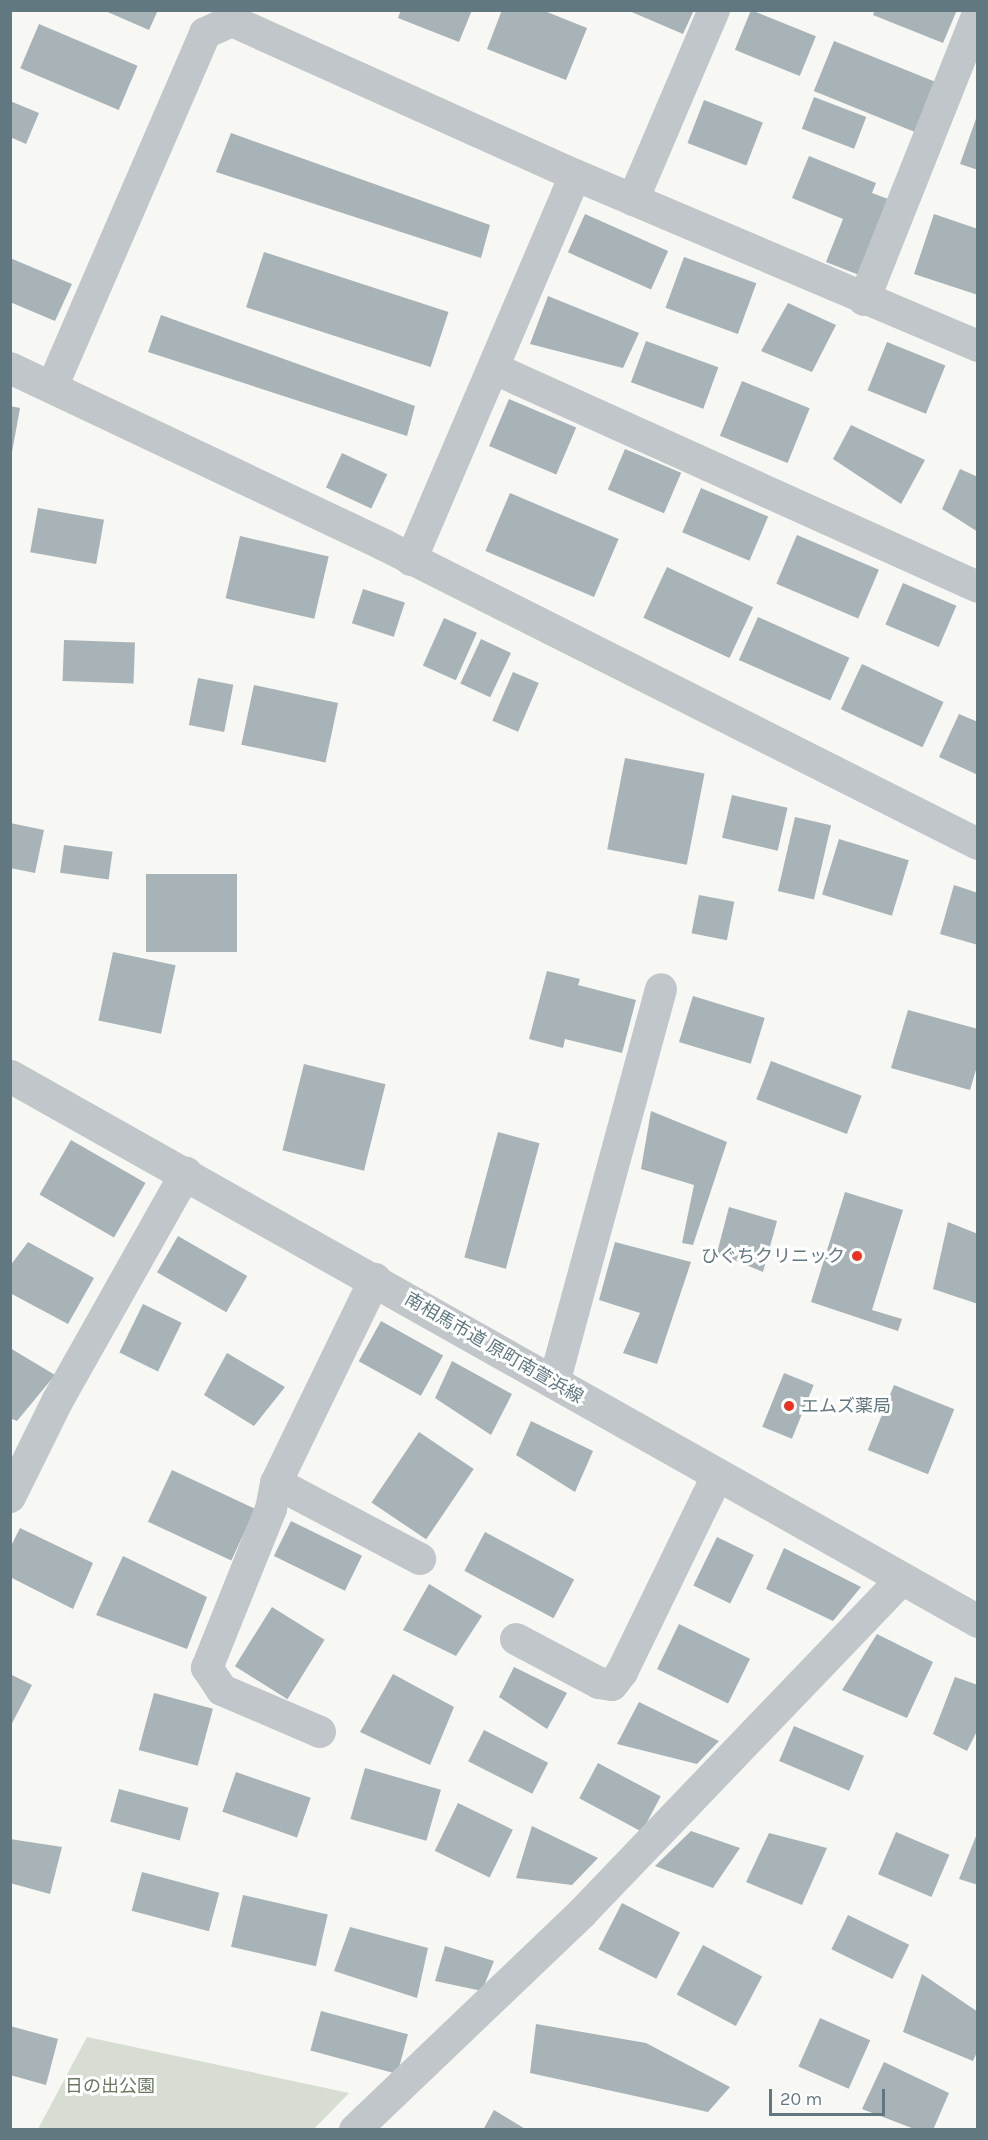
<!DOCTYPE html>
<meta charset="utf-8">
<style>
body{margin:0}
#map{position:relative;width:988px;height:2140px;overflow:hidden;background:#f7f7f4;font-family:Karla,"Noto Sans JP",sans-serif}
div>[style]{position:absolute}
.green>*{inset:0;background:#d8ddd3}
.building>*{inset:0;background:#a7b3b7;transform-origin:0 0}
.minor>*{height:32px;margin:-16px;padding:0 16px;transform-origin:16px;border-radius:16px;background:#c0c6c9}
.tertiary>*{height:33px;margin:-16.5px;padding:0 16.5px;transform-origin:16.5px;border-radius:16.5px;background:#c0c6c9}
.dots>*{width:16px;height:16px;translate:-50% -50%;box-sizing:border-box;border:3px solid #fff;border-radius:50%}
span{translate:-50% -50%;white-space:nowrap;text-align:center;line-height:1.15;-webkit-text-stroke:6px #fff;paint-order:stroke}
.poi-label{font-size:18px;color:#617881}
.right{translate:-100% -50%;text-align:right}
.left{translate:0 -50%;text-align:left}
.street-label{font-size:18px;color:#617881}
.park-label{font-size:18px;color:#687860}
.frame{position:absolute;inset:0;border:12px solid #617881;pointer-events:none}
.scale{position:absolute;left:769px;top:2089px;width:116px;height:27px;box-sizing:border-box;border:3px solid #617881;border-top:0;padding-left:8px;font-size:18px;line-height:21px;white-space:nowrap;color:#617881;-webkit-text-stroke:4px #fff;paint-order:stroke}
</style>
<div id="map">
<div class="green">
<i style="clip-path:polygon(87px 2037px,349px 2093px,314px 2129px,38px 2129px)"></i>
</div>
<div class="building">
<i style="clip-path:polygon(103px 10px,158px 10px,149px 30px)"></i>
<i style="clip-path:polygon(401px 10px,472px 10px,459px 42px,398px 18px)"></i>
<i style="clip-path:polygon(502px 10px,542px 10px,587px 28px,566px 80px,487px 49px)"></i>
<i style="clip-path:polygon(627px 10px,694px 10px,683px 34px)"></i>
<i style="left:751px;top:10px;width:70px;height:43px;rotate:22deg"></i>
<i style="clip-path:polygon(875px 10px,957px 10px,943px 43px,873px 15px)"></i>
<i style="left:39px;top:24px;width:107px;height:48px;rotate:23deg"></i>
<i style="left:834px;top:41px;width:109px;height:54px;rotate:22deg"></i>
<i style="left:814px;top:97px;width:56px;height:34px;rotate:21deg"></i>
<i style="left:704px;top:100px;width:63px;height:46px;rotate:21deg"></i>
<i style="clip-path:polygon(10px 101px,39px 113px,26px 144px,10px 137px)"></i>
<i style="clip-path:polygon(978px 113px,978px 170px,960px 164px)"></i>
<i style="clip-path:polygon(231px 133px,490px 225px,481px 258px,216px 172px)"></i>
<i style="clip-path:polygon(809px 156px,876px 183px,872px 193px,888px 199px,859px 275px,826px 262px,843px 219px,792px 198px)"></i>
<i style="left:585px;top:214px;width:91px;height:42px;rotate:24deg"></i>
<i style="clip-path:polygon(934px 214px,978px 229px,978px 295px,914px 274px)"></i>
<i style="left:264px;top:252px;width:194px;height:58px;rotate:18deg"></i>
<i style="left:684px;top:257px;width:77px;height:54px;rotate:20deg"></i>
<i style="clip-path:polygon(10px 258px,72px 284px,55px 321px,10px 302px)"></i>
<i style="clip-path:polygon(548px 296px,639px 333px,623px 368px,530px 344px)"></i>
<i style="clip-path:polygon(788px 303px,836px 325px,812px 372px,761px 351px)"></i>
<i style="clip-path:polygon(161px 315px,415px 406px,407px 436px,148px 352px)"></i>
<i style="left:646px;top:341px;width:77px;height:44px;rotate:20deg"></i>
<i style="left:887px;top:342px;width:63px;height:52px;rotate:22deg"></i>
<i style="left:742px;top:381px;width:73px;height:59px;rotate:22deg"></i>
<i style="left:509px;top:399px;width:73px;height:51px;rotate:23deg"></i>
<i style="clip-path:polygon(10px 406px,20px 408px,12px 452px,10px 452px)"></i>
<i style="clip-path:polygon(851px 425px,925px 460px,901px 504px,833px 459px)"></i>
<i style="left:625px;top:449px;width:61px;height:44px;rotate:23deg"></i>
<i style="left:342px;top:453px;width:50px;height:38px;rotate:25deg"></i>
<i style="clip-path:polygon(960px 469px,978px 477px,978px 532px,942px 509px)"></i>
<i style="left:701px;top:488px;width:73px;height:48px;rotate:23deg"></i>
<i style="left:510px;top:493px;width:118px;height:63px;rotate:23deg"></i>
<i style="left:38px;top:508px;width:67px;height:45px;rotate:10deg"></i>
<i style="left:797px;top:535px;width:89px;height:53px;rotate:23deg"></i>
<i style="left:240px;top:536px;width:91px;height:64px;rotate:13deg"></i>
<i style="left:667px;top:567px;width:95px;height:56px;rotate:25deg"></i>
<i style="left:903px;top:583px;width:58px;height:45px;rotate:23deg"></i>
<i style="left:363px;top:589px;width:44px;height:36px;rotate:18deg"></i>
<i style="left:758px;top:617px;width:100px;height:47px;rotate:24deg"></i>
<i style="left:444px;top:618px;width:36px;height:52px;rotate:24deg"></i>
<i style="left:481px;top:639px;width:33px;height:49px;rotate:25deg"></i>
<i style="left:64px;top:640px;width:71px;height:41px;rotate:2deg"></i>
<i style="left:862px;top:664px;width:90px;height:50px;rotate:25deg"></i>
<i style="left:513px;top:672px;width:28px;height:53px;rotate:23deg"></i>
<i style="left:198px;top:678px;width:36px;height:48px;rotate:11deg"></i>
<i style="left:254px;top:685px;width:86px;height:61px;rotate:12deg"></i>
<i style="clip-path:polygon(959px 714px,978px 722px,978px 775px,939px 757px)"></i>
<i style="left:625px;top:758px;width:81px;height:93px;rotate:11deg"></i>
<i style="left:732px;top:795px;width:57px;height:44px;rotate:13deg"></i>
<i style="left:795px;top:817px;width:37px;height:76px;rotate:13deg"></i>
<i style="clip-path:polygon(10px 823px,44px 830px,35px 873px,10px 868px)"></i>
<i style="left:839px;top:839px;width:73px;height:58px;rotate:17deg"></i>
<i style="left:64px;top:845px;width:49px;height:28px;rotate:8deg"></i>
<i style="left:146px;top:874px;width:91px;height:78px"></i>
<i style="clip-path:polygon(954px 885px,978px 893px,978px 945px,940px 934px)"></i>
<i style="left:699px;top:895px;width:36px;height:39px;rotate:11deg"></i>
<i style="left:113px;top:952px;width:64px;height:70px;rotate:12deg"></i>
<i style="clip-path:polygon(547px 971px,580px 979px,578px 985px,636px 1000px,622px 1053px,565px 1039px,563px 1048px,529px 1039px)"></i>
<i style="left:693px;top:996px;width:75px;height:48px;rotate:17deg"></i>
<i style="clip-path:polygon(908px 1010px,978px 1029px,978px 1063px,970px 1090px,891px 1068px)"></i>
<i style="left:771px;top:1061px;width:97px;height:41px;rotate:21deg"></i>
<i style="left:304px;top:1064px;width:84px;height:89px;rotate:14deg"></i>
<i style="clip-path:polygon(651px 1111px,727px 1142px,693px 1245px,682px 1243px,694px 1185px,641px 1169px)"></i>
<i style="left:498px;top:1132px;width:43px;height:130px;rotate:15deg"></i>
<i style="left:71px;top:1140px;width:86px;height:63px;rotate:30deg"></i>
<i style="clip-path:polygon(845px 1192px,903px 1210px,872px 1310px,902px 1319px,898px 1331px,811px 1302px)"></i>
<i style="clip-path:polygon(729px 1207px,777px 1221px,763px 1272px,717px 1253px)"></i>
<i style="clip-path:polygon(948px 1222px,978px 1234px,978px 1304px,933px 1289px)"></i>
<i style="left:178px;top:1236px;width:80px;height:42px;rotate:30deg"></i>
<i style="clip-path:polygon(28px 1242px,94px 1278px,68px 1324px,10px 1293px,10px 1266px)"></i>
<i style="clip-path:polygon(615px 1242px,691px 1262px,657px 1364px,623px 1353px,640px 1313px,599px 1300px)"></i>
<i style="left:143px;top:1304px;width:43px;height:54px;rotate:26deg"></i>
<i style="left:381px;top:1321px;width:71px;height:46px;rotate:29deg"></i>
<i style="clip-path:polygon(10px 1348px,55px 1375px,17px 1421px,10px 1418px)"></i>
<i style="clip-path:polygon(227px 1353px,285px 1387px,254px 1426px,204px 1395px)"></i>
<i style="clip-path:polygon(452px 1361px,512px 1394px,491px 1435px,435px 1398px)"></i>
<i style="left:784px;top:1373px;width:32px;height:58px;rotate:22deg"></i>
<i style="left:894px;top:1385px;width:65px;height:70px;rotate:22deg"></i>
<i style="clip-path:polygon(531px 1421px,593px 1451px,575px 1492px,516px 1455px)"></i>
<i style="left:419px;top:1432px;width:66px;height:85px;rotate:34deg"></i>
<i style="left:172px;top:1470px;width:92px;height:57px;rotate:25deg"></i>
<i style="left:291px;top:1521px;width:79px;height:39px;rotate:26deg"></i>
<i style="clip-path:polygon(20px 1528px,93px 1563px,73px 1609px,10px 1577px,10px 1548px)"></i>
<i style="left:485px;top:1532px;width:101px;height:44px;rotate:28deg"></i>
<i style="left:717px;top:1537px;width:41px;height:54px;rotate:26deg"></i>
<i style="clip-path:polygon(784px 1548px,861px 1587px,833px 1621px,766px 1589px)"></i>
<i style="clip-path:polygon(123px 1556px,207px 1597px,187px 1649px,96px 1615px)"></i>
<i style="clip-path:polygon(429px 1584px,482px 1616px,456px 1656px,403px 1630px)"></i>
<i style="left:272px;top:1607px;width:62px;height:70px;rotate:32deg"></i>
<i style="left:679px;top:1624px;width:79px;height:50px;rotate:26deg"></i>
<i style="clip-path:polygon(877px 1634px,933px 1662px,907px 1718px,842px 1690px)"></i>
<i style="clip-path:polygon(514px 1667px,567px 1693px,547px 1729px,499px 1697px)"></i>
<i style="clip-path:polygon(10px 1674px,32px 1685px,10px 1727px)"></i>
<i style="clip-path:polygon(393px 1674px,454px 1707px,430px 1765px,360px 1732px)"></i>
<i style="clip-path:polygon(955px 1677px,978px 1685px,978px 1729px,967px 1751px,933px 1734px)"></i>
<i style="left:154px;top:1693px;width:61px;height:59px;rotate:15deg"></i>
<i style="clip-path:polygon(639px 1702px,719px 1741px,697px 1764px,617px 1744px)"></i>
<i style="left:794px;top:1726px;width:76px;height:38px;rotate:23deg"></i>
<i style="left:484px;top:1730px;width:72px;height:35px;rotate:27deg"></i>
<i style="left:598px;top:1763px;width:71px;height:40px;rotate:28deg"></i>
<i style="left:365px;top:1768px;width:79px;height:53px;rotate:16deg"></i>
<i style="left:236px;top:1772px;width:79px;height:42px;rotate:19deg"></i>
<i style="left:119px;top:1789px;width:72px;height:34px;rotate:15deg"></i>
<i style="left:458px;top:1803px;width:61px;height:53px;rotate:26deg"></i>
<i style="clip-path:polygon(532px 1826px,598px 1858px,572px 1885px,516px 1878px)"></i>
<i style="clip-path:polygon(691px 1831px,740px 1848px,713px 1888px,655px 1866px)"></i>
<i style="clip-path:polygon(978px 1831px,978px 1885px,959px 1879px)"></i>
<i style="left:896px;top:1832px;width:58px;height:46px;rotate:23deg"></i>
<i style="clip-path:polygon(769px 1833px,827px 1848px,802px 1905px,746px 1882px)"></i>
<i style="clip-path:polygon(10px 1839px,62px 1847px,50px 1894px,10px 1883px)"></i>
<i style="left:142px;top:1872px;width:80px;height:40px;rotate:15deg"></i>
<i style="left:243px;top:1895px;width:87px;height:53px;rotate:13deg"></i>
<i style="left:622px;top:1903px;width:65px;height:52px;rotate:27deg"></i>
<i style="left:848px;top:1915px;width:68px;height:38px;rotate:26deg"></i>
<i style="clip-path:polygon(350px 1927px,428px 1948px,417px 1998px,334px 1971px)"></i>
<i style="left:703px;top:1945px;width:67px;height:56px;rotate:28deg"></i>
<i style="clip-path:polygon(445px 1946px,494px 1961px,482px 1991px,435px 1981px)"></i>
<i style="clip-path:polygon(922px 1974px,978px 2012px,978px 2050px,973px 2061px,903px 2032px)"></i>
<i style="left:321px;top:2011px;width:90px;height:41px;rotate:15deg"></i>
<i style="left:820px;top:2018px;width:55px;height:53px;rotate:24deg"></i>
<i style="clip-path:polygon(536px 2024px,646px 2043px,730px 2087px,708px 2112px,530px 2073px)"></i>
<i style="clip-path:polygon(10px 2026px,58px 2039px,46px 2085px,10px 2075px)"></i>
<i style="clip-path:polygon(884px 2062px,949px 2093px,933px 2130px,917px 2130px,862px 2109px)"></i>
<i style="clip-path:polygon(494px 2110px,527px 2130px,483px 2130px)"></i>
</div>
<div class="minor">
<i style="left:633px;top:200px;width:207px;rotate:-66.9deg"></i>
<i style="left:864px;top:300px;width:308px;rotate:-68.3deg"></i>
<i style="left:10px;top:368px;width:414px;rotate:25.3deg"></i>
<i style="left:384px;top:545px;width:665px;rotate:26.72deg"></i>
<i style="left:495px;top:369px;width:530px;rotate:24.29deg"></i>
<i style="left:53px;top:385px;width:383px;rotate:-66.6deg"></i>
<i style="left:205px;top:33px;width:30px;rotate:-24deg"></i>
<i style="left:232px;top:21px;width:376px;rotate:24.2deg"></i>
<i style="left:575px;top:175px;width:438px;rotate:23deg"></i>
<i style="left:411px;top:560px;width:418px;rotate:-66.9deg"></i>
<i style="left:554px;top:1383px;width:408px;rotate:-74.8deg"></i>
<i style="left:276px;top:1483px;width:163px;rotate:27.8deg"></i>
<i style="left:10px;top:1497px;width:108px;rotate:-63.7deg"></i>
<i style="left:58px;top:1400px;width:261px;rotate:-60.6deg"></i>
<i style="left:516px;top:1639px;width:94px;rotate:27.9deg"></i>
<i style="left:599px;top:1683px;width:13px;rotate:9deg"></i>
<i style="left:612px;top:1685px;width:16px;rotate:-52deg"></i>
<i style="left:622px;top:1672px;width:218px;rotate:-64.1deg"></i>
<i style="left:320px;top:1732px;width:107px;rotate:-156.8deg"></i>
<i style="left:222px;top:1690px;width:27px;rotate:-124deg"></i>
<i style="left:207px;top:1668px;width:171px;rotate:-68.1deg"></i>
<i style="left:271px;top:1509px;width:26px;rotate:-79deg"></i>
<i style="left:276px;top:1483px;width:227px;rotate:-64.1deg"></i>
<i style="left:355px;top:2130px;width:314px;rotate:-43.7deg"></i>
<i style="left:582px;top:1913px;width:463px;rotate:-46.2deg"></i>
</div>
<div class="tertiary">
<i style="left:10px;top:1076px;width:1111px;rotate:29.38deg"></i>
</div>
<div class="dots">
<i style="left:857px;top:1256px;background:#eb3120"></i>
<i style="left:789px;top:1406px;background:#eb3120"></i>
</div>
<div class="poi-label">
<span class="right" style="left:845px;top:1256px">ひぐちクリニック</span>
<span class="left" style="left:801px;top:1406px">エムズ薬局</span>
</div>
<div class="street-label">
<span style="left:494px;top:1348px;rotate:30deg">南相馬市道 原町南萱浜線</span>
</div>
<div class="park-label">
<span style="left:110px;top:2086px">日の出公園</span>
</div>
<div class="frame"></div>
<div class="scale">20 m</div>
</div>
